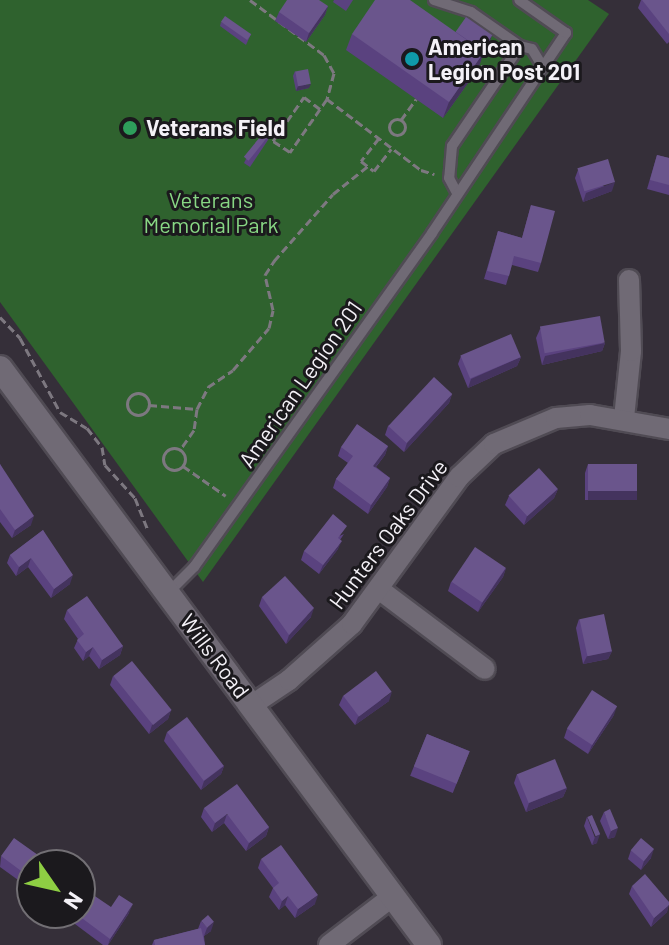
<!DOCTYPE html>
<style>
body{margin:0}
#map{position:relative;width:669px;height:945px;overflow:hidden;background:#352f39;font-family:Barlow,sans-serif}
div>[style]{position:absolute}
.green>*{inset:0;background:#2f622e}
.path>*{height:3px;margin-top:-1.5px;transform-origin:0;background:repeating-linear-gradient(90deg,#7d7880 0 8px,transparent 0 12px)}
.path>.ring{margin:-1.5px;padding:0;box-sizing:content-box;background:none;border:3px solid #7d7880;border-radius:50%}
.roads{filter:drop-shadow(2px 0 #504b54) drop-shadow(-2px 0 #504b54) drop-shadow(0 2px #504b54) drop-shadow(0 -2px #504b54)}
.lane>*{height:10px;margin:-5px;padding:0 5px;transform-origin:5px;border-radius:5px;background:#706a75}
.street>*{height:20px;margin:-10px;padding:0 10px;transform-origin:10px;border-radius:10px;background:#706a75}
.secondary>*{height:24px;margin:-12px;padding:0 12px;transform-origin:12px;border-radius:12px;background:#706a75}
.wall>*{inset:0;background:#5a427f;transform-origin:0 0}
.shaded-wall>*{inset:0;background:#44335e;transform-origin:0 0}
.building>*{inset:0;background:#6a558c;transform-origin:0 0}
.dots>*{width:22px;height:22px;translate:-50% -50%;box-sizing:border-box;border:4px solid #1b191d;border-radius:50%}
span{translate:-50% -50%;white-space:nowrap;text-align:center;line-height:1.15;-webkit-text-stroke:6px #1b191d;paint-order:stroke}
.poi-label{font-size:22px;color:#f4f1f7;font-weight:700}
.left{translate:0 -50%;text-align:left}
.park-label{font-size:22px;color:#88d784}
.street-label{font-size:22px;color:#f4f1f7}
.north{position:absolute;left:16px;top:849px;width:80px;height:80px;box-sizing:border-box;background:#1b191d;border:2px solid #726f74;border-radius:50%;rotate:124deg;font-size:22px;font-weight:700;line-height:32px;text-align:center;color:#f4f1f7}
.north::after{content:'';display:block;margin:auto;width:28px;height:36px;background:#8ece43;clip-path:polygon(50% 0,100% 100%,50% 72%,0 100%)}
</style>
<div id="map">
<div class="green">
<i style="clip-path:polygon(0 0,588px 0,609px 14px,203px 582px,0 302px)"></i>
</div>
<div class="path">
<i style="left:250px;top:0;width:92px;rotate:36.6deg"></i>
<i style="left:324px;top:55px;width:21px;rotate:61deg"></i>
<i style="left:334px;top:73px;width:27px;rotate:105deg"></i>
<i style="left:327px;top:99px;width:65px;rotate:124.9deg"></i>
<i style="left:290px;top:152px;width:20px;rotate:-147deg"></i>
<i style="left:273px;top:141px;width:54px;rotate:-54.8deg"></i>
<i style="left:304px;top:97px;width:20px;rotate:37deg"></i>
<i style="left:481px;top:66px;width:9px;rotate:13deg"></i>
<i style="left:327px;top:99px;width:118px;rotate:37.1deg"></i>
<i style="left:421px;top:170px;width:14px;rotate:17deg"></i>
<i class="ring" style="left:389px;top:119px;width:13px;height:13px"></i>
<i style="left:401px;top:120px;width:26px;rotate:-54deg"></i>
<i style="left:379px;top:138px;width:29px;rotate:128deg"></i>
<i style="left:361px;top:161px;width:16px;rotate:38deg"></i>
<i style="left:374px;top:171px;width:28px;rotate:-52deg"></i>
<i style="left:0;top:317px;width:29px;rotate:46deg"></i>
<i style="left:20px;top:338px;width:84px;rotate:61.6deg"></i>
<i style="left:60px;top:412px;width:31px;rotate:31deg"></i>
<i style="left:87px;top:428px;width:24px;rotate:52deg"></i>
<i style="left:102px;top:447px;width:18px;rotate:81deg"></i>
<i style="left:105px;top:465px;width:45px;rotate:47.7deg"></i>
<i style="left:135px;top:498px;width:35px;rotate:68deg"></i>
<i class="ring" style="left:127px;top:393px;width:19px;height:19px"></i>
<i style="left:149px;top:405px;width:48px;rotate:4.8deg"></i>
<i style="left:197px;top:409px;width:21px;rotate:98deg"></i>
<i style="left:194px;top:430px;width:24px;rotate:125deg"></i>
<i style="left:197px;top:409px;width:25px;rotate:-63deg"></i>
<i style="left:208px;top:387px;width:30px;rotate:-34deg"></i>
<i style="left:233px;top:370px;width:55px;rotate:-49.4deg"></i>
<i style="left:269px;top:328px;width:18px;rotate:-77deg"></i>
<i style="left:273px;top:310px;width:36px;rotate:-103deg"></i>
<i style="left:265px;top:275px;width:17px;rotate:-57deg"></i>
<i style="left:274px;top:261px;width:89px;rotate:-48.6deg"></i>
<i style="left:333px;top:194px;width:45px;rotate:-38.7deg"></i>
<i class="ring" style="left:163px;top:448px;width:19px;height:19px"></i>
<i style="left:183px;top:466px;width:52px;rotate:34.9deg"></i>
</div>
<div class="roads">
<div class="lane">
<i style="left:434px;top:0;width:39px;rotate:18deg"></i>
<i style="left:471px;top:12px;width:60px;rotate:34.8deg"></i>
<i style="left:520px;top:46px;width:121px;rotate:124.2deg"></i>
<i style="left:452px;top:146px;width:32px;rotate:95deg"></i>
<i style="left:449px;top:178px;width:15px;rotate:62deg"></i>
<i style="left:520px;top:46px;width:12px;rotate:14deg"></i>
<i style="left:532px;top:49px;width:21px;rotate:59deg"></i>
<i style="left:168px;top:593px;width:37px;rotate:-45deg"></i>
<i style="left:194px;top:567px;width:410px;rotate:-54.5deg"></i>
<i style="left:432px;top:233px;width:241px;rotate:-56.2deg"></i>
<i style="left:566px;top:33px;width:57px;rotate:-144.9deg"></i>
</div>
<div class="street">
<i style="left:624px;top:418px;width:67px;rotate:-84deg"></i>
<i style="left:631px;top:351px;width:71px;rotate:-91.6deg"></i>
<i style="left:380px;top:590px;width:131px;rotate:37deg"></i>
<i style="left:252px;top:705px;width:45px;rotate:-34deg"></i>
<i style="left:289px;top:680px;width:84px;rotate:-41.6deg"></i>
<i style="left:352px;top:624px;width:182px;rotate:-53.9deg"></i>
<i style="left:459px;top:477px;width:48px;rotate:-43.3deg"></i>
<i style="left:494px;top:444px;width:67px;rotate:-22.8deg"></i>
<i style="left:556px;top:418px;width:34px;rotate:-5deg"></i>
<i style="left:590px;top:415px;width:80px;rotate:10deg"></i>
<i style="left:329px;top:945px;width:81px;rotate:-37.4deg"></i>
</div>
<div class="secondary">
<i style="left:0;top:368px;width:719px;rotate:53.37deg"></i>
</div>
</div>
<div class="wall">
<i style="clip-path:polygon(334px 0,353px 0,346px 11px,333px 2px)"></i>
<i style="clip-path:polygon(641px 0,669px 0,669px 42px,667px 44px,638px 8px)"></i>
<i style="clip-path:polygon(328px 6px,325px 15px,306px 42px,275px 21px,279px 12px)"></i>
<i style="clip-path:polygon(221px 22px,251px 34px,246px 45px,220px 26px)"></i>
<i style="clip-path:polygon(456px 32px,492px 35px,489px 44px,484px 51px,478px 69px,443px 118px,346px 50px,352px 34px)"></i>
<i style="clip-path:polygon(295px 71px,309px 88px,296px 91px,293px 76px)"></i>
<i style="clip-path:polygon(269px 136px,268px 140px,250px 167px,244px 163px,246px 159px)"></i>
<i style="clip-path:polygon(657px 155px,669px 158px,669px 195px,647px 189px)"></i>
<i style="clip-path:polygon(578px 170px,612px 191px,583px 202px,575px 178px)"></i>
<i style="clip-path:polygon(531px 205px,541px 263px,538px 272px,512px 265px,506px 285px,484px 279px,498px 231px,522px 238px)"></i>
<i style="clip-path:polygon(540px 329px,605px 343px,602px 351px,542px 365px,536px 338px)"></i>
<i style="clip-path:polygon(461px 356px,521px 357px,517px 366px,468px 388px,458px 364px)"></i>
<i style="clip-path:polygon(452px 394px,449px 403px,404px 452px,385px 435px,388px 426px)"></i>
<i style="clip-path:polygon(388px 446px,385px 455px,376px 467px,390px 478px,387px 487px,368px 514px,333px 488px,336px 479px,348px 463px,338px 456px,341px 447px)"></i>
<i style="clip-path:polygon(0 464px,31px 525px,12px 538px,0 522px)"></i>
<i style="clip-path:polygon(588px 464px,634px 500px,585px 500px,585px 473px)"></i>
<i style="clip-path:polygon(558px 489px,554px 498px,524px 525px,505px 505px,509px 496px)"></i>
<i style="clip-path:polygon(43px 530px,70px 584px,51px 598px,28px 567px,16px 576px,7px 563px,10px 555px)"></i>
<i style="clip-path:polygon(344px 534px,340px 540px,338px 549px,319px 574px,301px 560px,304px 551px)"></i>
<i style="clip-path:polygon(506px 568px,503px 577px,478px 612px,448px 591px,451px 582px)"></i>
<i style="clip-path:polygon(262px 597px,311px 617px,286px 644px,259px 606px)"></i>
<i style="clip-path:polygon(67px 610px,123px 646px,120px 655px,99px 669px,89px 656px,83px 661px,74px 648px,78px 639px,64px 619px)"></i>
<i style="clip-path:polygon(579px 619px,612px 651px,608px 659px,583px 664px,576px 628px)"></i>
<i style="clip-path:polygon(113px 676px,171px 710px,168px 719px,149px 734px,110px 685px)"></i>
<i style="clip-path:polygon(343px 696px,389px 701px,355px 725px,339px 705px)"></i>
<i style="clip-path:polygon(614px 715px,588px 754px,564px 738px,567px 729px)"></i>
<i style="clip-path:polygon(167px 732px,224px 766px,221px 774px,201px 790px,164px 741px)"></i>
<i style="left:427px;top:734px;width:46px;height:45px;rotate:22deg"></i>
<i style="clip-path:polygon(517px 774px,567px 788px,563px 797px,526px 812px,514px 783px)"></i>
<i style="clip-path:polygon(204px 808px,269px 827px,266px 836px,246px 851px,224px 823px,212px 832px,201px 817px)"></i>
<i style="clip-path:polygon(604px 812px,615px 837px,608px 839px,600px 821px)"></i>
<i style="clip-path:polygon(587px 817px,597px 843px,592px 845px,584px 826px)"></i>
<i style="clip-path:polygon(631px 850px,651px 858px,641px 870px,628px 859px)"></i>
<i style="clip-path:polygon(1px 856px,32px 865px,32px 890px,0 867px)"></i>
<i style="clip-path:polygon(261px 859px,315px 904px,295px 918px,285px 905px,279px 910px,269px 897px,273px 888px,258px 868px)"></i>
<i style="clip-path:polygon(632px 886px,669px 902px,667px 912px,651px 927px,629px 894px)"></i>
<i style="clip-path:polygon(111px 907px,129px 913px,108px 945px,103px 945px,63px 915px,63px 913px,80px 913px)"></i>
<i style="clip-path:polygon(201px 921px,211px 931px,204px 936px,205px 945px,152px 945px,154px 940px,198px 929px)"></i>
</div>
<div class="shaded-wall">
<i style="clip-path:polygon(328px 6px,325px 15px,306px 42px,309px 33px)"></i>
<i style="clip-path:polygon(492px 35px,489px 44px,476px 62px,479px 53px)"></i>
<i style="clip-path:polygon(484px 52px,478px 69px,443px 118px,449px 102px)"></i>
<i style="clip-path:polygon(311px 84px,309px 88px,296px 91px,298px 86px)"></i>
<i style="clip-path:polygon(615px 182px,612px 191px,583px 202px,586px 193px)"></i>
<i style="clip-path:polygon(605px 343px,602px 351px,542px 365px,545px 356px)"></i>
<i style="clip-path:polygon(521px 357px,517px 366px,468px 388px,471px 379px)"></i>
<i style="clip-path:polygon(452px 394px,449px 403px,404px 452px,407px 443px)"></i>
<i style="clip-path:polygon(388px 446px,385px 455px,370px 474px,373px 466px)"></i>
<i style="clip-path:polygon(390px 478px,387px 487px,368px 514px,371px 505px)"></i>
<i style="clip-path:polygon(558px 489px,554px 498px,524px 525px,527px 516px)"></i>
<i style="left:588px;top:491px;width:49px;height:9px"></i>
<i style="clip-path:polygon(34px 516px,31px 525px,12px 538px,15px 530px)"></i>
<i style="clip-path:polygon(342px 541px,338px 549px,319px 574px,323px 565px)"></i>
<i style="clip-path:polygon(31px 558px,28px 567px,16px 576px,19px 567px)"></i>
<i style="clip-path:polygon(506px 568px,503px 577px,478px 612px,482px 603px)"></i>
<i style="clip-path:polygon(73px 575px,70px 584px,51px 598px,54px 589px)"></i>
<i style="clip-path:polygon(314px 608px,311px 617px,286px 644px,289px 635px)"></i>
<i style="clip-path:polygon(123px 646px,120px 655px,99px 669px,102px 660px)"></i>
<i style="clip-path:polygon(93px 647px,89px 656px,83px 661px,86px 652px)"></i>
<i style="clip-path:polygon(612px 651px,608px 659px,583px 664px,587px 656px)"></i>
<i style="clip-path:polygon(392px 692px,389px 701px,355px 725px,358px 717px)"></i>
<i style="clip-path:polygon(617px 706px,614px 715px,588px 754px,592px 745px)"></i>
<i style="clip-path:polygon(171px 710px,168px 719px,149px 734px,152px 725px)"></i>
<i style="clip-path:polygon(224px 766px,221px 774px,201px 790px,204px 781px)"></i>
<i style="clip-path:polygon(567px 788px,563px 797px,526px 812px,529px 803px)"></i>
<i style="clip-path:polygon(227px 814px,224px 823px,212px 832px,215px 823px)"></i>
<i style="clip-path:polygon(269px 827px,266px 836px,246px 851px,249px 843px)"></i>
<i style="clip-path:polygon(618px 828px,615px 837px,608px 839px,611px 831px)"></i>
<i style="clip-path:polygon(600px 834px,597px 843px,592px 845px,595px 837px)"></i>
<i style="clip-path:polygon(654px 849px,651px 858px,641px 870px,644px 861px)"></i>
<i style="clip-path:polygon(318px 895px,315px 904px,295px 918px,298px 909px)"></i>
<i style="clip-path:polygon(288px 896px,285px 905px,279px 910px,282px 901px)"></i>
<i style="clip-path:polygon(133px 904px,129px 913px,108px 945px,110px 939px)"></i>
<i style="clip-path:polygon(669px 905px,667px 912px,651px 927px,654px 918px)"></i>
<i style="clip-path:polygon(214px 922px,211px 931px,204px 936px,207px 928px)"></i>
</div>
<div class="building">
<i style="clip-path:polygon(287px 0,319px 0,328px 6px,309px 33px,279px 12px)"></i>
<i style="clip-path:polygon(375px 0,410px 0,484px 52px,449px 102px,352px 34px)"></i>
<i style="clip-path:polygon(642px 0,669px 0,669px 34px)"></i>
<i style="left:225px;top:16px;width:32px;height:7px;rotate:35deg"></i>
<i style="left:466px;top:17px;width:32px;height:18px;rotate:35deg"></i>
<i style="left:308px;top:69px;width:15px;height:13px;rotate:79deg"></i>
<i style="left:264px;top:132px;width:6px;height:32px;rotate:39deg"></i>
<i style="clip-path:polygon(657px 155px,669px 158px,669px 185px,650px 180px)"></i>
<i style="left:608px;top:159px;width:24px;height:32px;rotate:73deg"></i>
<i style="clip-path:polygon(531px 205px,555px 211px,541px 263px,514px 256px,509px 276px,487px 271px,498px 231px,522px 238px)"></i>
<i style="left:600px;top:316px;width:27px;height:61px;rotate:80deg"></i>
<i style="left:511px;top:334px;width:25px;height:55px;rotate:67deg"></i>
<i style="left:434px;top:377px;width:25px;height:67px;rotate:43deg"></i>
<i style="clip-path:polygon(357px 424px,388px 446px,373px 466px,390px 478px,371px 505px,336px 479px,353px 456px,341px 447px)"></i>
<i style="clip-path:polygon(0 464px,34px 516px,15px 530px,0 509px)"></i>
<i style="left:588px;top:464px;width:49px;height:27px"></i>
<i style="left:539px;top:468px;width:28px;height:41px;rotate:48deg"></i>
<i style="clip-path:polygon(333px 514px,347px 526px,338px 538px,342px 541px,323px 565px,304px 551px)"></i>
<i style="clip-path:polygon(43px 530px,73px 575px,54px 589px,31px 558px,19px 567px,10px 555px)"></i>
<i style="left:475px;top:547px;width:37px;height:42px;rotate:34deg"></i>
<i style="clip-path:polygon(285px 576px,314px 608px,289px 635px,262px 597px)"></i>
<i style="clip-path:polygon(87px 596px,123px 646px,102px 660px,93px 647px,86px 652px,77px 640px,84px 634px,67px 610px)"></i>
<i style="left:604px;top:614px;width:38px;height:25px;rotate:78deg"></i>
<i style="left:132px;top:661px;width:63px;height:24px;rotate:51deg"></i>
<i style="left:376px;top:671px;width:26px;height:41px;rotate:53deg"></i>
<i style="left:592px;top:690px;width:30px;height:46px;rotate:33deg"></i>
<i style="left:187px;top:717px;width:61px;height:25px;rotate:53deg"></i>
<i style="left:427px;top:734px;width:46px;height:35px;rotate:22deg"></i>
<i style="left:555px;top:759px;width:31px;height:41px;rotate:68deg"></i>
<i style="clip-path:polygon(237px 784px,269px 827px,249px 843px,227px 814px,215px 823px,204px 808px)"></i>
<i style="clip-path:polygon(610px 809px,618px 828px,611px 831px,604px 812px)"></i>
<i style="left:592px;top:815px;width:21px;height:5px;rotate:67deg"></i>
<i style="clip-path:polygon(14px 838px,52px 865px,32px 865px,32px 879px,1px 856px)"></i>
<i style="left:641px;top:838px;width:17px;height:16px;rotate:40deg"></i>
<i style="clip-path:polygon(281px 845px,318px 895px,298px 909px,288px 896px,282px 901px,273px 888px,279px 883px,261px 859px)"></i>
<i style="clip-path:polygon(645px 874px,669px 902px,669px 905px,654px 918px,632px 886px)"></i>
<i style="clip-path:polygon(80px 886px,111px 907px,119px 895px,133px 904px,110px 939px,75px 913px,80px 913px)"></i>
<i style="left:208px;top:915px;width:9px;height:9px;rotate:49deg"></i>
<i style="clip-path:polygon(201px 928px,205px 945px,155px 945px,154px 940px)"></i>
</div>
<div class="dots">
<i style="left:412px;top:59px;background:#0f9aa8"></i>
<i style="left:130px;top:128px;background:#2e9e5b"></i>
</div>
<div class="poi-label">
<span class="left" style="left:428px;top:59px">American<br>Legion Post 201</span>
<span class="left" style="left:146px;top:128px">Veterans Field</span>
</div>
<div class="park-label">
<span style="left:211px;top:212px">Veterans<br>Memorial Park</span>
</div>
<div class="street-label">
<span style="left:300px;top:384px;rotate:-55deg">American Legion 201</span>
<span style="left:388px;top:534px;rotate:-53deg">Hunters Oaks Drive</span>
<span style="left:215px;top:656px;rotate:53deg">Wills Road</span>
</div>
<div class="north">N</div>
</div>
